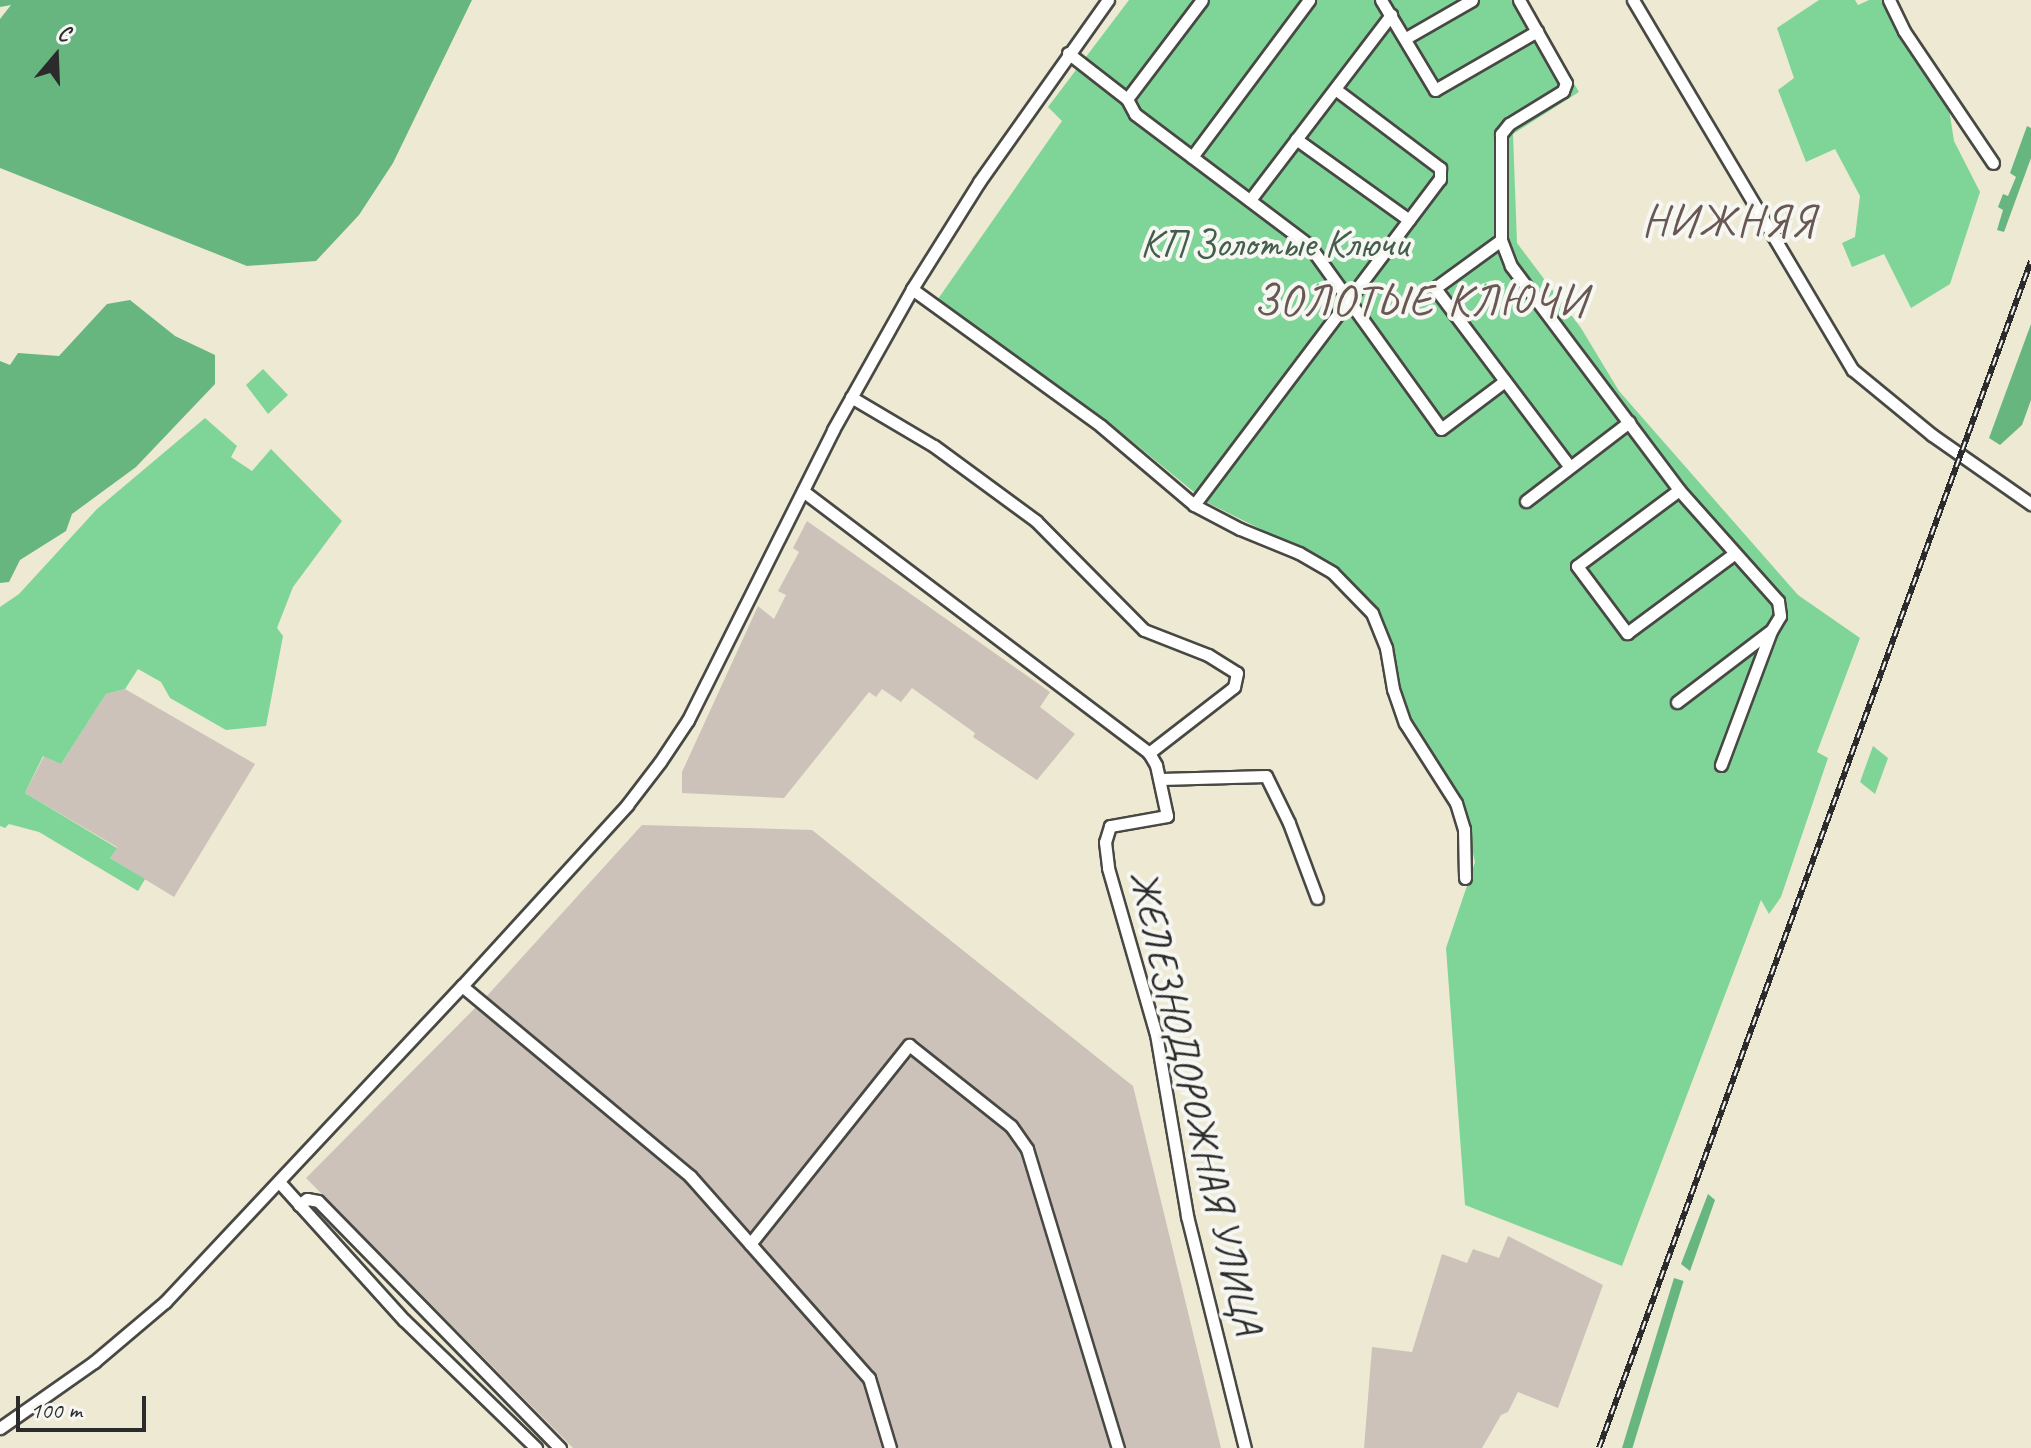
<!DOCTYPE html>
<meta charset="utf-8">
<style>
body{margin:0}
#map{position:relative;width:2031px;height:1448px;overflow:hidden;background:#eee9d3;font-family:Caveat,sans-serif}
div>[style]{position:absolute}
.industrial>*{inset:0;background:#ccc2b9}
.green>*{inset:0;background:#7fd598}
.forest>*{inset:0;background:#67b680;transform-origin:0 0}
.roads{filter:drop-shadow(2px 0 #484844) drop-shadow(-2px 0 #484844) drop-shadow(0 2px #484844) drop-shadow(0 -2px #484844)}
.minor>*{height:11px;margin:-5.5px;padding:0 5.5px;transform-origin:5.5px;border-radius:5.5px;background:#fff}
.rail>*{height:6px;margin-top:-3px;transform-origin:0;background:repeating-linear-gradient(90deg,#f6f6f2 0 9px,#2b2b2b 0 18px);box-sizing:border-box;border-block:2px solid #2b2b2b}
span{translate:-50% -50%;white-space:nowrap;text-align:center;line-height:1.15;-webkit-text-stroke:8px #f6f6f2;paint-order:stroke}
.park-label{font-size:40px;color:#445e4c}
.street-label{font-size:40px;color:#2b2b2b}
.quarter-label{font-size:44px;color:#685851;letter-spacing:2px}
.north{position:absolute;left:16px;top:16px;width:80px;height:80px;-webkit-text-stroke:6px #f6f6f2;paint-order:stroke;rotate:19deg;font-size:22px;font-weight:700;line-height:32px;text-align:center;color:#2b2b2b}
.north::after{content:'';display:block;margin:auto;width:28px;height:36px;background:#2b2b2b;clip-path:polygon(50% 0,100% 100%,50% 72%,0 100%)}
.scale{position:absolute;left:16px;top:1396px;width:130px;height:36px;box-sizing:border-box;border:4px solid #2b2b2b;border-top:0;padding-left:10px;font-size:24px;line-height:28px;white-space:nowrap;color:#2b2b2b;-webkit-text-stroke:6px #f6f6f2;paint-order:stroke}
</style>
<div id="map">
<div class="industrial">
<i style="clip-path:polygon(807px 521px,1050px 692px,1040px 707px,1075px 734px,1037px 780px,973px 737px,975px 733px,912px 688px,901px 702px,882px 689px,876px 697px,869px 692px,784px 798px,682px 793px,682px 772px,758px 606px,774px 619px,786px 595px,778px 591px,799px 552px,793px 548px)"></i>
<i style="clip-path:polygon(125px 689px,255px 764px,174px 897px,110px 858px,117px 847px,25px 793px,44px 756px,61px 764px,106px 694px)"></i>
<i style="clip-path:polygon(642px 825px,812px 830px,1133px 1086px,1221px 1448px,573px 1448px,306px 1178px,486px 997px)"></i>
<i style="clip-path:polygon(1508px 1236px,1603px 1285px,1558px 1408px,1518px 1392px,1508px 1412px,1501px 1415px,1482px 1448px,1364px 1448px,1372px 1347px,1412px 1352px,1442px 1254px,1467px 1263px,1473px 1249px,1499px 1258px)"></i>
</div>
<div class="green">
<i style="clip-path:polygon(1129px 0,1525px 0,1579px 92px,1513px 134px,1517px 243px,1581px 328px,1619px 391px,1798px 595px,1860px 638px,1817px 752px,1828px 758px,1781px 897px,1769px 914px,1761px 900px,1622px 1266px,1465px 1205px,1446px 948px,1475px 862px,1461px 802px,1413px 726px,1399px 688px,1391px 648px,1373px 605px,1337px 567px,1206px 502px,1111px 424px,938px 299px,1062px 121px,1048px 107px)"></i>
<i style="clip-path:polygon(1819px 0,1855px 0,1858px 5px,1869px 0,1883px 0,1949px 109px,1954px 141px,1980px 192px,1950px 284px,1911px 308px,1884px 254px,1852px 267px,1842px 243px,1855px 237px,1860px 196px,1835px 149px,1806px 162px,1778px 90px,1794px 78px,1777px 28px)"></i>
<i style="clip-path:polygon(263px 369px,288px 395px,268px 414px,246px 385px)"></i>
<i style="clip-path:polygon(205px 418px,237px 446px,231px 457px,252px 471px,271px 449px,342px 521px,293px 587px,277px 628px,283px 636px,266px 726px,226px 730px,170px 698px,161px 682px,138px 669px,125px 689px,106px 694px,61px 764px,43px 756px,25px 793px,117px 848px,110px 858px,145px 879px,138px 891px,39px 832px,9px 824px,5px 828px,0 826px,0 607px,19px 594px,97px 509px)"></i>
<i style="clip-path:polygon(1873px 746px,1888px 758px,1875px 794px,1860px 782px)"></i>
</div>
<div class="forest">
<i style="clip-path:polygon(0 0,472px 0,393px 163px,359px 215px,316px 261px,247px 266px,0 168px,0 19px,11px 5px,0 7px)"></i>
<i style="clip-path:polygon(2027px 126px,2031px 128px,2031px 158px,2004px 232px,1997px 230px,2003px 210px,1998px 207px,2003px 194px,2008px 196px,2016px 177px,2010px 173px)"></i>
<i style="clip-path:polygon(130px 300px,175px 336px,215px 355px,215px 384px,136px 467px,72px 514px,66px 531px,20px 560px,9px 582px,0 583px,0 361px,10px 365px,18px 353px,59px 356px,107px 304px)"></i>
<i style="clip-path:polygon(2031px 324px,2031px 400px,2022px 425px,2000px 445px,1989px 438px)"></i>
<i style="clip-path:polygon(1708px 1194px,1715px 1200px,1690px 1271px,1681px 1264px)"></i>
<i style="left:1674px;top:1278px;width:10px;height:181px;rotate:17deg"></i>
</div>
<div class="roads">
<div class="minor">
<i style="left:1381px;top:0;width:105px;rotate:59deg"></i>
<i style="left:1435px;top:90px;width:118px;rotate:-30deg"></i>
<i style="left:1519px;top:0;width:95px;rotate:60.5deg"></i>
<i style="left:1566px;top:83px;width:9px;rotate:111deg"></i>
<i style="left:1563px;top:91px;width:63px;rotate:148.6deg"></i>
<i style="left:1509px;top:124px;width:13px;rotate:129deg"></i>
<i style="left:1501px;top:134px;width:106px;rotate:90deg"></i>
<i style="left:1501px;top:240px;width:28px;rotate:69deg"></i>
<i style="left:1511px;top:266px;width:280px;rotate:53.1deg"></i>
<i style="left:1679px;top:490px;width:149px;rotate:48.3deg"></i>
<i style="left:1778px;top:601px;width:15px;rotate:82deg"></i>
<i style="left:1780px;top:616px;width:17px;rotate:121deg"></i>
<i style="left:1771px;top:631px;width:143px;rotate:110.5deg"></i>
<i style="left:1633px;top:0;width:430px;rotate:59.3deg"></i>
<i style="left:1853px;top:370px;width:102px;rotate:39.4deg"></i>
<i style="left:1932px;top:435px;width:121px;rotate:34.9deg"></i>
<i style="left:1889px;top:0;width:34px;rotate:64deg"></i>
<i style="left:1904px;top:31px;width:159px;rotate:56deg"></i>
<i style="left:1406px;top:38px;width:76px;rotate:-29.9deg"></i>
<i style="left:1068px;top:53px;width:75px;rotate:37.9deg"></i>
<i style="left:1127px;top:99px;width:17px;rotate:62deg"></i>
<i style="left:1135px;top:114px;width:218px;rotate:37deg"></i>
<i style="left:1309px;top:245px;width:226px;rotate:54.3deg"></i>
<i style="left:1441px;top:429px;width:80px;rotate:-36.9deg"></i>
<i style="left:1127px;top:99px;width:124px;rotate:-52.9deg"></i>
<i style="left:1296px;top:139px;width:139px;rotate:35.6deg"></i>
<i style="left:1192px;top:157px;width:196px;rotate:-53.3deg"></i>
<i style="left:1250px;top:200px;width:233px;rotate:-52.7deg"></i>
<i style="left:1501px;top:240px;width:82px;rotate:144deg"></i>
<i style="left:1435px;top:288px;width:224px;rotate:53deg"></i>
<i style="left:912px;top:289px;width:233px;rotate:35.9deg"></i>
<i style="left:1101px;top:426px;width:122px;rotate:40.3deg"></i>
<i style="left:1194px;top:505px;width:52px;rotate:27.6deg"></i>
<i style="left:1240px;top:529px;width:64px;rotate:22.1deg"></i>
<i style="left:1299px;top:553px;width:39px;rotate:30deg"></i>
<i style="left:1333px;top:573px;width:56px;rotate:45.7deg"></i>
<i style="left:1372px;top:613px;width:38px;rotate:68deg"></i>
<i style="left:1386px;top:648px;width:42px;rotate:80.3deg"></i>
<i style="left:1393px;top:689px;width:36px;rotate:71deg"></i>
<i style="left:1405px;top:723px;width:95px;rotate:57.5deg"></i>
<i style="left:1456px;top:803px;width:27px;rotate:73deg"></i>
<i style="left:1464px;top:829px;width:49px;rotate:88.8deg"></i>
<i style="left:851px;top:397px;width:96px;rotate:30.6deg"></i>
<i style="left:934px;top:446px;width:127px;rotate:36.3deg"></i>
<i style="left:1036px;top:521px;width:153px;rotate:45.3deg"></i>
<i style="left:1144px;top:630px;width:69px;rotate:21.3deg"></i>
<i style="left:1208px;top:655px;width:34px;rotate:32deg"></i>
<i style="left:1237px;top:673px;width:14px;rotate:102deg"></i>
<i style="left:1234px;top:687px;width:108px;rotate:142.2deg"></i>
<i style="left:1679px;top:490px;width:127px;rotate:143.3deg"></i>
<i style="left:1577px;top:566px;width:84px;rotate:53.3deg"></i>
<i style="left:1627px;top:633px;width:134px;rotate:-36.5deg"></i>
<i style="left:803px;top:491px;width:434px;rotate:37.1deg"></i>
<i style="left:1149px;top:753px;width:14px;rotate:60deg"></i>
<i style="left:1156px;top:765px;width:52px;rotate:77.8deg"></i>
<i style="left:1167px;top:816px;width:58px;rotate:170deg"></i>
<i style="left:1110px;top:826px;width:17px;rotate:107deg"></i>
<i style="left:1105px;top:842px;width:26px;rotate:83deg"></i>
<i style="left:1108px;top:868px;width:173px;rotate:73.9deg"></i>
<i style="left:1156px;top:1034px;width:185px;rotate:80.3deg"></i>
<i style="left:1187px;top:1216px;width:239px;rotate:76deg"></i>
<i style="left:1526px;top:501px;width:130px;rotate:-37.5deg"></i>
<i style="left:1194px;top:505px;width:408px;rotate:-53deg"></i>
<i style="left:1440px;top:179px;width:11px;rotate:-90deg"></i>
<i style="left:1440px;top:168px;width:131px;rotate:-143deg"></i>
<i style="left:1677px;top:702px;width:116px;rotate:-37.3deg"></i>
<i style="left:1161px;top:779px;width:105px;rotate:-1.6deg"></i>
<i style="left:1266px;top:776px;width:52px;rotate:63.9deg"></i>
<i style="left:1289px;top:823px;width:80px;rotate:69.5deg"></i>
<i style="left:462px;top:986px;width:297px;rotate:39.8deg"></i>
<i style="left:690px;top:1176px;width:270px;rotate:48.5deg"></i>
<i style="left:869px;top:1378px;width:73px;rotate:73.3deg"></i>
<i style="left:280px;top:1183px;width:185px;rotate:47.9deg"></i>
<i style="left:404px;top:1320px;width:184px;rotate:44.1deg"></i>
<i style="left:299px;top:1205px;width:10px;rotate:-37deg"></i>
<i style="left:307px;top:1199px;width:11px;rotate:10deg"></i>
<i style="left:318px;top:1201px;width:346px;rotate:45.6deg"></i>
<i style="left:750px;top:1244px;width:255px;rotate:-51.4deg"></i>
<i style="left:909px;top:1045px;width:130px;rotate:38.5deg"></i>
<i style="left:1011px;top:1126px;width:28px;rotate:55deg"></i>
<i style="left:1027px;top:1149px;width:313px;rotate:73.1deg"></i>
<i style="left:0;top:1428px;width:115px;rotate:-35.1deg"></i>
<i style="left:94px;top:1362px;width:93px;rotate:-40.2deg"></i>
<i style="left:165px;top:1302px;width:434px;rotate:-46.8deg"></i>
<i style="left:462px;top:986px;width:245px;rotate:-47.6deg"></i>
<i style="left:627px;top:805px;width:54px;rotate:-52.5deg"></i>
<i style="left:660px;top:762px;width:50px;rotate:-56.3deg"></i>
<i style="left:688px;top:720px;width:324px;rotate:-63.4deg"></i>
<i style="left:833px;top:430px;width:162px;rotate:-60.7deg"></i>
<i style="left:912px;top:289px;width:126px;rotate:-57.9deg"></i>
<i style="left:979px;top:182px;width:223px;rotate:-54.7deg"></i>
</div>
</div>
<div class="rail">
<i style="left:1599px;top:1448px;width:1263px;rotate:-70deg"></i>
</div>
<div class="park-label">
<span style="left:1274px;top:243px">КП Золотые Ключи</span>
</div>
<div class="street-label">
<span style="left:1196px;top:1102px;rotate:77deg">ЖЕЛЕЗНОДОРОЖНАЯ УЛИЦА</span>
</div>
<div class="quarter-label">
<span style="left:1729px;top:221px">НИЖНЯЯ</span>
<span style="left:1421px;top:301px">ЗОЛОТЫЕ КЛЮЧИ</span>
</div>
<div class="north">С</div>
<div class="scale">100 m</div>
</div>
